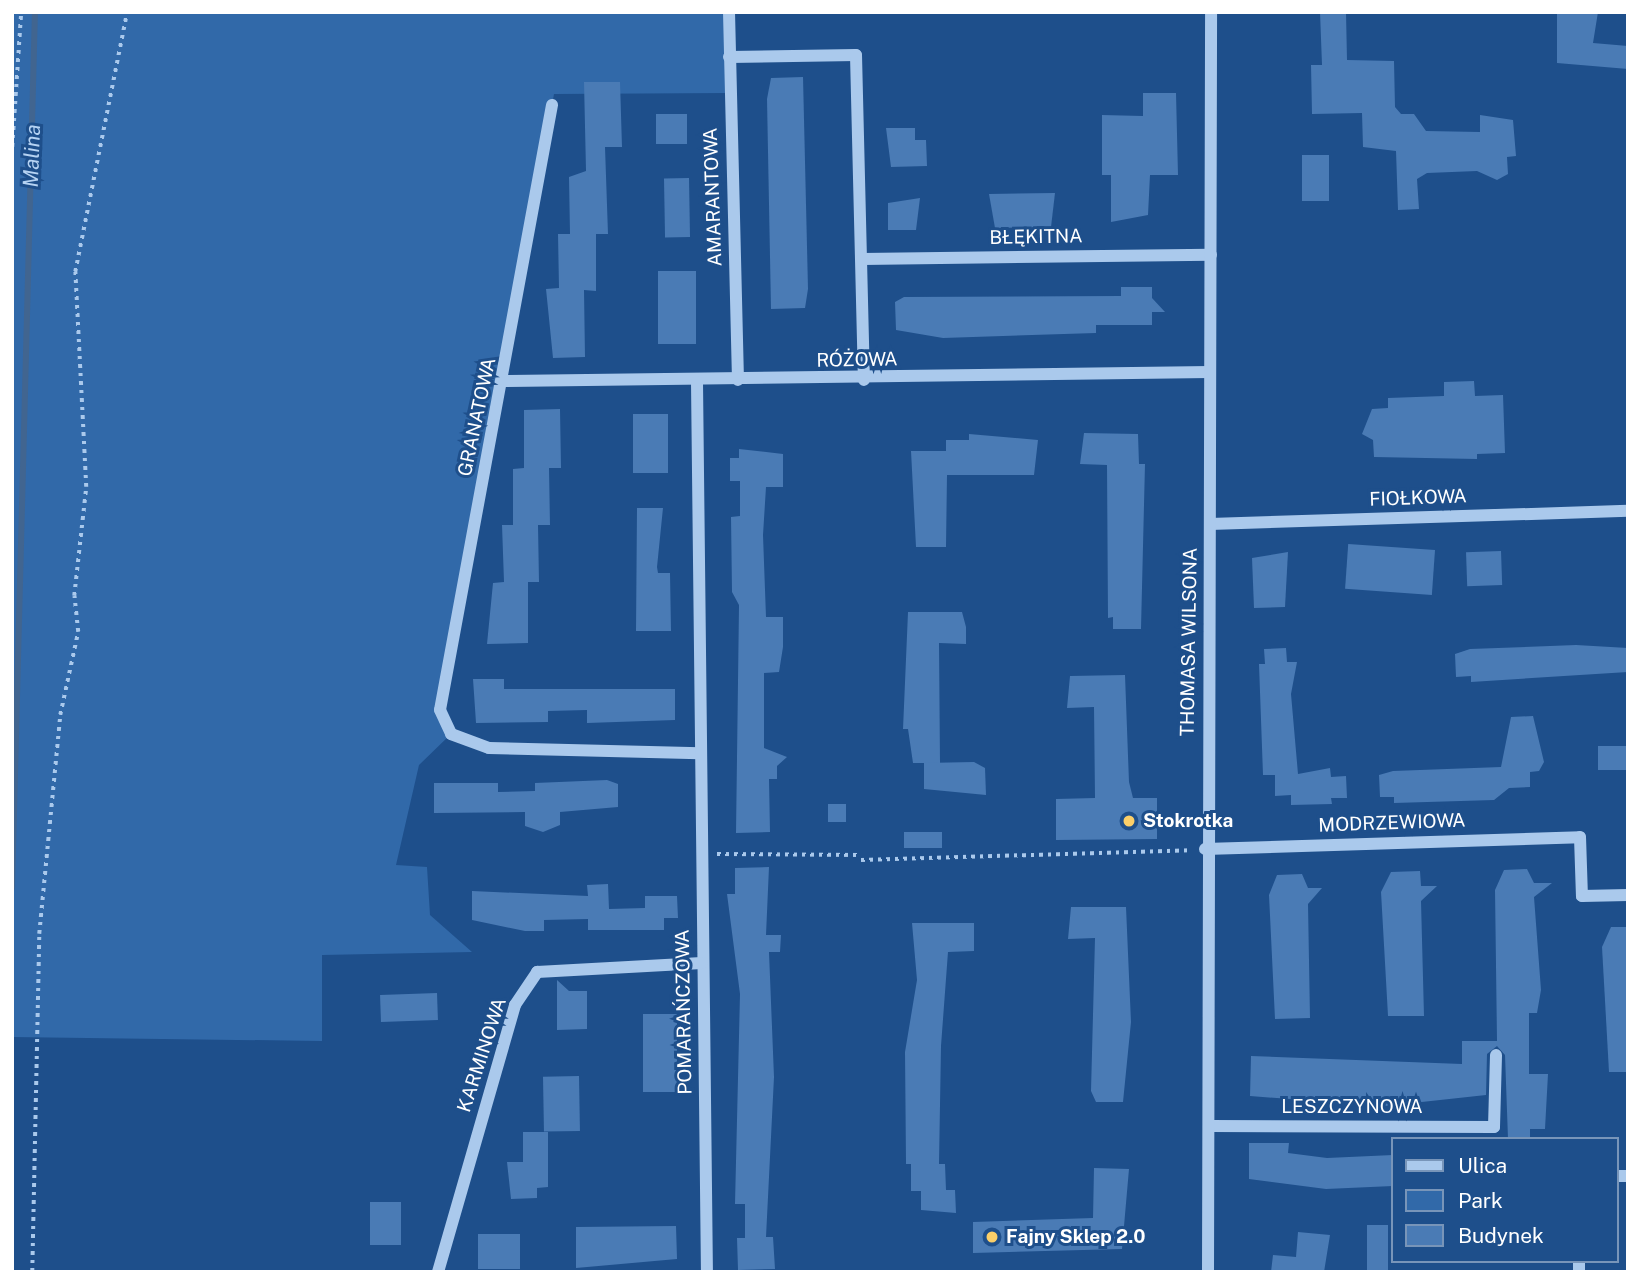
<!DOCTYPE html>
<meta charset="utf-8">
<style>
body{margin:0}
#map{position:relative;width:1640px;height:1284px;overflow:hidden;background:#1e4f8b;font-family:"Public Sans",sans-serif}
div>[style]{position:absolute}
.green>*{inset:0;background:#3169a9}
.stream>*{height:6px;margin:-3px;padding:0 3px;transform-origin:3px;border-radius:3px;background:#416590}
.building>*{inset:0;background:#4a7bb5;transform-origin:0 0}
.path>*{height:3.5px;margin-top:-1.75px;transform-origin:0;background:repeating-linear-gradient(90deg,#aac9ec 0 3.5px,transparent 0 8.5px)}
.minor>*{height:12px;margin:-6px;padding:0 6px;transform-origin:6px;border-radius:6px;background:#aac9ec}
.dots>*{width:19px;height:19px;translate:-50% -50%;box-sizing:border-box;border:4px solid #1e4f8b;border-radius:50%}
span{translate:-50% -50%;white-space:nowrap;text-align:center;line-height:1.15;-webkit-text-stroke:6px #1e4f8b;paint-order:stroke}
.street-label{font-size:19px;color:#fff}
.poi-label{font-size:19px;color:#fff;font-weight:700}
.left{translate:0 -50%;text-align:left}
.water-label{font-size:21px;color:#b6d3f3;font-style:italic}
.frame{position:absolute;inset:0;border:14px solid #fff;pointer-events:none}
.legend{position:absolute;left:1391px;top:1137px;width:228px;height:126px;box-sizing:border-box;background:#1e4f8b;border:2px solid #7895b9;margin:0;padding:9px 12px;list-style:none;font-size:21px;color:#fff}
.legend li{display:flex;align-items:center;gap:14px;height:35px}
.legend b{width:35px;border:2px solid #7895b9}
</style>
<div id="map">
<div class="green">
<i style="clip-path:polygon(12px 12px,729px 12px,729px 93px,554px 94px,440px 710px,451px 734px,419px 765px,396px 865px,427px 867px,430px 915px,472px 952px,322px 955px,322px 1041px,12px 1037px)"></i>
</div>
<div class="stream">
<i style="left:12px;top:888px;width:876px;rotate:-88.5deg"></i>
</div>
<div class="building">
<i style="clip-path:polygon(1320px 12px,1346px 12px,1347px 60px,1394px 61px,1395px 107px,1401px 114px,1414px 114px,1426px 131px,1480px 132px,1480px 115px,1513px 120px,1516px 156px,1507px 157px,1508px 174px,1497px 180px,1477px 171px,1427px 173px,1417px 179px,1419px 209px,1398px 210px,1396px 151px,1363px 147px,1362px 113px,1312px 114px,1311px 65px,1322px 65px)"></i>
<i style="clip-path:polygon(1557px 12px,1598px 12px,1593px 43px,1628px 46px,1628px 69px,1557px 63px)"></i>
<i style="clip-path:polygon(803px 77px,808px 289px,805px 308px,771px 309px,767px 99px,771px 78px)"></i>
<i style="clip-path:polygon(584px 82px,620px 82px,622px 147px,605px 147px,608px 234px,596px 234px,596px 291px,584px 290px,585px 357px,553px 358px,546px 289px,559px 288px,558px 234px,570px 234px,569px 177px,586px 171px)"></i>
<i style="clip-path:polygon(1143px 93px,1176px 93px,1178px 175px,1150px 175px,1148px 215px,1111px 222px,1111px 175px,1102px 175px,1102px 115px,1143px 116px)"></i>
<i style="left:656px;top:114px;width:31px;height:30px"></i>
<i style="clip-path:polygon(886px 128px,915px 128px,915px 140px,926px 140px,927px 166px,891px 167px)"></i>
<i style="left:1329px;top:155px;width:46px;height:27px;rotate:90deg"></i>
<i style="left:689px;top:178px;width:59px;height:25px;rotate:89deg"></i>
<i style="clip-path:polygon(1055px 193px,1051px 227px,995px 228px,989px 194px)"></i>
<i style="clip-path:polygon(920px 198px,916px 230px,888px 230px,888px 203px)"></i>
<i style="left:658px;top:271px;width:38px;height:73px"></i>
<i style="clip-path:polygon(1121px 287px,1152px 287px,1152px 298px,1165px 312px,1152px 312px,1152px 325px,1096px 325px,1096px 333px,943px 338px,896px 330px,895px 302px,904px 297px,1121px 296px)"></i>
<i style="clip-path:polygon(1474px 381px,1475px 396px,1503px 395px,1505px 453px,1477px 454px,1477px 459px,1374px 457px,1373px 440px,1362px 434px,1372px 409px,1388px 408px,1388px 398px,1444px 396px,1444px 382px)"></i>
<i style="clip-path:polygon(560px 409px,561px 468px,549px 468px,550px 525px,538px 525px,539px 582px,528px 582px,528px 643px,487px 644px,493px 583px,504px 582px,502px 525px,513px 525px,513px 469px,524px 468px,524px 410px)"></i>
<i style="left:668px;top:414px;width:59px;height:35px;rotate:90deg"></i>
<i style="clip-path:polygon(1084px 433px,1138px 434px,1139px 464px,1145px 464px,1141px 629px,1113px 629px,1113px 617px,1108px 618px,1107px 465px,1080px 464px)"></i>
<i style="clip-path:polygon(969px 434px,1038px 440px,1034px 475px,947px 475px,946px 547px,916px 547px,911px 451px,946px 451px,946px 440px,969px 440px)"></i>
<i style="clip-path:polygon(739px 449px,783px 454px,783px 487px,766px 487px,763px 535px,766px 617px,783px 617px,783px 647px,779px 672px,764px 673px,764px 748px,787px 757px,777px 766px,777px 779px,769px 779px,770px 832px,736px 833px,739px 605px,732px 592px,731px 517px,740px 516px,740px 481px,730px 481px,730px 458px,739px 458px)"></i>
<i style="clip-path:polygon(637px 508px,663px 508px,657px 567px,658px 573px,670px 573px,671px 631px,636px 631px)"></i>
<i style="left:1435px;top:550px;width:45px;height:87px;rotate:94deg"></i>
<i style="left:1501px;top:551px;width:34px;height:35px;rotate:88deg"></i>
<i style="clip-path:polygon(1288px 552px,1285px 607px,1254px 608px,1252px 558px)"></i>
<i style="clip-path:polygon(908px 612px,962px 612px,966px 627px,966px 644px,939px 643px,940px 763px,913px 763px,908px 729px,903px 729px)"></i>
<i style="clip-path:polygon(1576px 645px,1628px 648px,1628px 672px,1471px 682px,1471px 676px,1456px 677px,1455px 654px,1470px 649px)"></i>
<i style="clip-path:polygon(1286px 648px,1287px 662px,1297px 662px,1291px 694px,1298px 774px,1330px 768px,1331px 777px,1346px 776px,1347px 798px,1331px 798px,1332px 804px,1291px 805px,1291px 795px,1275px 796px,1275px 775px,1263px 775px,1259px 664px,1265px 664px,1264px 649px)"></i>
<i style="clip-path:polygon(1125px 675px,1129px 782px,1133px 798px,1157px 798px,1157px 839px,1056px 840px,1056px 799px,1095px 798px,1094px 707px,1067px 708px,1070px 676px)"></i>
<i style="clip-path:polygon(473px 679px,504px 679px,504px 689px,675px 689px,675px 720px,587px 723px,587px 710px,548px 711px,548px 722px,476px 723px)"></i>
<i style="clip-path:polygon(1533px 716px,1544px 762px,1539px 771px,1530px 772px,1530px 787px,1509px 788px,1494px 800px,1394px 803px,1394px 797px,1380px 797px,1379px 775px,1393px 771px,1501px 767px,1511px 717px)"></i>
<i style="left:1628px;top:746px;width:24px;height:30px;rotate:90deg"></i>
<i style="clip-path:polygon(974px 762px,985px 768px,986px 795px,924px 789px,924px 763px)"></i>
<i style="clip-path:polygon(607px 780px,618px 784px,618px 807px,560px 812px,560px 825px,543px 832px,525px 826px,525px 812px,434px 813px,434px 783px,498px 783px,498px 792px,535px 791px,535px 783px)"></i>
<i style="left:828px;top:804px;width:18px;height:18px"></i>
<i style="left:904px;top:832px;width:38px;height:16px"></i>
<i style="clip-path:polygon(769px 867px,766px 935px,781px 935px,780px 952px,769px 952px,774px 1077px,766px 1237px,773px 1237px,775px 1269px,738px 1270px,737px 1238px,745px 1238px,745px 1204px,735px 1204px,740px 994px,727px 894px,735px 894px,735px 868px)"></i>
<i style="clip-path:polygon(1527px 869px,1534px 883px,1552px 883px,1534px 897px,1541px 990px,1537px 1013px,1529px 1013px,1529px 1074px,1548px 1074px,1545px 1129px,1530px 1129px,1530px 1139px,1508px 1139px,1505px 1055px,1497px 1046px,1487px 1054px,1486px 1095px,1385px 1106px,1250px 1096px,1251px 1056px,1462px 1064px,1462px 1041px,1497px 1041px,1495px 890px,1504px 870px)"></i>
<i style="clip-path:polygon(1420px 871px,1421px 886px,1437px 886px,1421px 901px,1424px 1016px,1388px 1016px,1381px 892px,1391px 872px)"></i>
<i style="clip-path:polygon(1302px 874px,1308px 888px,1322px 888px,1308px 904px,1310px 1018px,1275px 1019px,1269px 895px,1277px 875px)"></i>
<i style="clip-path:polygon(608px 884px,609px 909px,645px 908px,645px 896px,677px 896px,678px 918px,664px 918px,664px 930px,588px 930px,588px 919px,544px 920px,544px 931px,525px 931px,472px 920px,472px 891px,588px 896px,587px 885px)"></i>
<i style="clip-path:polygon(1071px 907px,1126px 907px,1131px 1022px,1123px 1102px,1096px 1102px,1091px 1091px,1095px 938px,1068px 939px)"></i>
<i style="clip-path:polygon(912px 923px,974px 923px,974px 951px,948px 952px,941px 1046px,939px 1164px,945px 1164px,946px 1190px,955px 1190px,956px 1213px,921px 1210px,921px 1191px,911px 1191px,911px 1164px,906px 1164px,905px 1052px,917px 980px)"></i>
<i style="clip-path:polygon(1611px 927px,1628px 927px,1628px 1072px,1609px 1072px,1602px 947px)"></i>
<i style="clip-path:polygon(557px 980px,569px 991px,587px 991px,587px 1029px,557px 1030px)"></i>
<i style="left:437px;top:993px;width:27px;height:57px;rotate:88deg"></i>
<i style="left:677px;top:1014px;width:78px;height:34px;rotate:90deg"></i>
<i style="left:579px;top:1076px;width:55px;height:36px;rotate:89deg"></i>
<i style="clip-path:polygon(523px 1132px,548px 1132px,548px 1187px,537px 1188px,537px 1198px,511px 1199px,507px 1162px,523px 1162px)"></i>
<i style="clip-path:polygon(1249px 1143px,1289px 1143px,1288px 1153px,1327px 1158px,1393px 1155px,1393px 1186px,1326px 1189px,1249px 1179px)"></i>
<i style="clip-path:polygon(1094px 1168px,1129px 1169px,1122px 1249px,973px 1253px,973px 1222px,1093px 1218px)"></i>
<i style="left:370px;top:1202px;width:31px;height:43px"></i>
<i style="left:1367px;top:1225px;width:21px;height:47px"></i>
<i style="clip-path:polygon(676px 1226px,677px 1259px,576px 1268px,576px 1227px)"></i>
<i style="clip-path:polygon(1298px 1232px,1330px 1235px,1324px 1272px,1271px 1272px,1273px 1255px,1296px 1257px)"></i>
<i style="left:478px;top:1234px;width:42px;height:35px"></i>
</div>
<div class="path">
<i style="left:12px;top:147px;width:135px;rotate:-86.2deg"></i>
<i style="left:717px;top:854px;width:143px;rotate:0.4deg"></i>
<i style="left:861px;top:860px;width:330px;rotate:-1.7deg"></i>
<i style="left:32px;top:1272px;width:338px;rotate:-88.8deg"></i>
<i style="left:39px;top:934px;width:220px;rotate:-84.5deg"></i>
<i style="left:60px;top:715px;width:85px;rotate:-77.8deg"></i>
<i style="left:78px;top:632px;width:36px;rotate:-96deg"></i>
<i style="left:74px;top:596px;width:110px;rotate:-83.7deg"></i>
<i style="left:86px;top:487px;width:215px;rotate:-92.9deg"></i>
<i style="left:75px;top:272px;width:265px;rotate:-78.7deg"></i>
</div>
<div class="minor">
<i style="left:729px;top:12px;width:368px;rotate:88.6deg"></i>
<i style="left:729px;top:57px;width:127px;rotate:-0.9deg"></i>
<i style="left:856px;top:55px;width:325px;rotate:88.6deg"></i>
<i style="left:552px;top:105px;width:615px;rotate:100.49deg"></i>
<i style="left:440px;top:710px;width:26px;rotate:65deg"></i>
<i style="left:451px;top:734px;width:40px;rotate:20.2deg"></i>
<i style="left:489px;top:748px;width:211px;rotate:1.4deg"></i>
<i style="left:862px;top:259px;width:349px;rotate:-0.7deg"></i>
<i style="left:505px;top:381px;width:705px;rotate:-0.73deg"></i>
<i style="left:697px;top:382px;width:890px;rotate:89.36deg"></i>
<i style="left:1210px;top:524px;width:418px;rotate:-1.8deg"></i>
<i style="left:1205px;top:849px;width:375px;rotate:-1.8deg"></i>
<i style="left:1580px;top:837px;width:59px;rotate:88.1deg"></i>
<i style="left:1582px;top:896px;width:46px;rotate:-1.2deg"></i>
<i style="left:1210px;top:1126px;width:284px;rotate:0.2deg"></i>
<i style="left:1494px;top:1127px;width:72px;rotate:-88.4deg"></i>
<i style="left:1617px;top:1176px;width:11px"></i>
<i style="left:438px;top:1272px;width:278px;rotate:-73.9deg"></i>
<i style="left:515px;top:1005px;width:40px;rotate:-56deg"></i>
<i style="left:537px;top:972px;width:165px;rotate:-3.1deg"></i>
<i style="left:1208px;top:1272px;width:1260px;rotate:-89.86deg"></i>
<i style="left:1579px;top:1272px;width:11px;rotate:-90deg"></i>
</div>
<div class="dots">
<i style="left:1129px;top:821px;background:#fbcf69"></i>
<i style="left:992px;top:1237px;background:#fbcf69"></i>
</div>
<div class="street-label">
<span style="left:713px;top:197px;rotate:-92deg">AMARANTOWA</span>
<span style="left:1036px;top:237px;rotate:-1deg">BŁĘKITNA</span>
<span style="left:857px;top:360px;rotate:-1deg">RÓŻOWA</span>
<span style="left:477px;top:417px;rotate:-78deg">GRANATOWA</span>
<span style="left:1418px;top:498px;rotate:-2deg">FIOŁKOWA</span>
<span style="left:1189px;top:642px;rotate:-89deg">THOMASA WILSONA</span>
<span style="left:1392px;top:823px;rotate:-2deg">MODRZEWIOWA</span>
<span style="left:684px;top:1012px;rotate:-91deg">POMARAŃCZOWA</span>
<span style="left:482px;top:1055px;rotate:-72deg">KARMINOWA</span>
<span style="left:1352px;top:1107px">LESZCZYNOWA</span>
</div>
<div class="poi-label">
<span class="left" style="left:1143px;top:821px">Stokrotka</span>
<span class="left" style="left:1006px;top:1237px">Fajny Sklep 2.0</span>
</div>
<div class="water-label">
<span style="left:32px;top:156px;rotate:-88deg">Malina</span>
</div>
<div class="frame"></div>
<ul class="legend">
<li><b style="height:9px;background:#aac9ec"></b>Ulica</li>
<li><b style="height:19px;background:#3169a9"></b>Park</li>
<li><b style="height:19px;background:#4a7bb5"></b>Budynek</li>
</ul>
</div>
